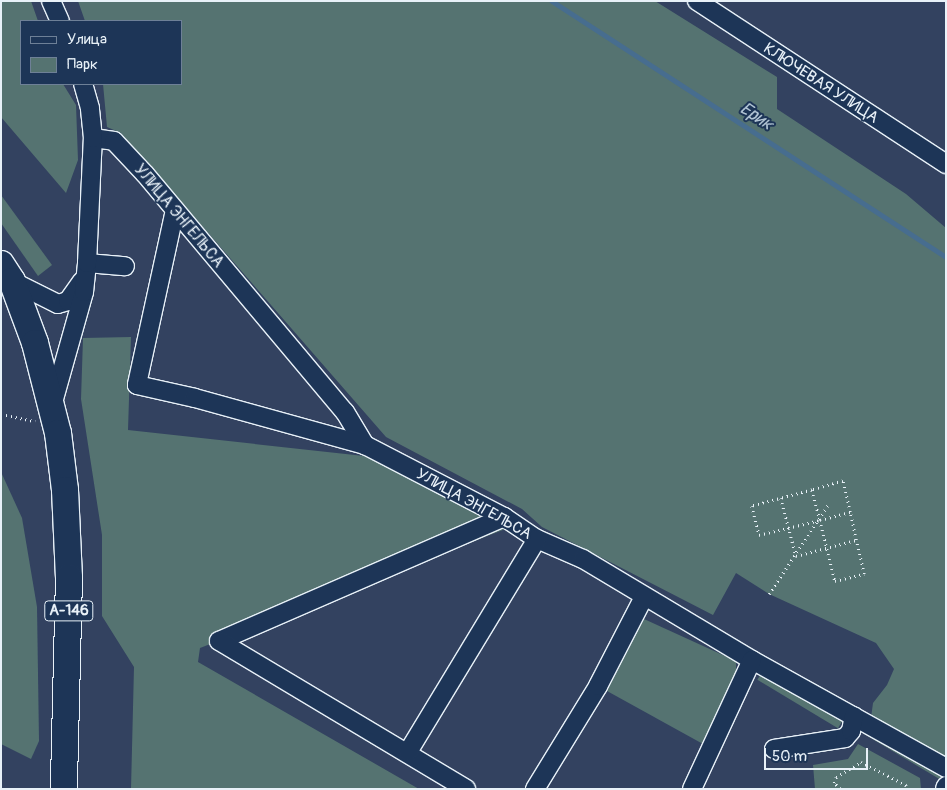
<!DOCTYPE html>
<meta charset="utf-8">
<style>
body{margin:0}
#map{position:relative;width:947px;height:790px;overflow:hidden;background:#334260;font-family:Pangolin,sans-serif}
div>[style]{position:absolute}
.green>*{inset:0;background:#557371;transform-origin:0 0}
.stream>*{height:4.5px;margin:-2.25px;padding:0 2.25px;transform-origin:2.25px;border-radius:2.25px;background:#476d8f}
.path>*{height:2.5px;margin-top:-1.25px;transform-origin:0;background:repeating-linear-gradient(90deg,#e8f1f8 0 1px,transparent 0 5px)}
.roads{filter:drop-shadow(1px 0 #e8f1f8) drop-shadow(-1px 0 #e8f1f8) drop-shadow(0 1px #e8f1f8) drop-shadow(0 -1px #e8f1f8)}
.minor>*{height:18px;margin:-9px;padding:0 9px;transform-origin:9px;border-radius:9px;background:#1d3557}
.highway>*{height:26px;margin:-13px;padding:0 13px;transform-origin:13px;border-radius:13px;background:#1d3557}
span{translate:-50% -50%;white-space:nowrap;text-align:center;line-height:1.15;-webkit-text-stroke:4px #1d3557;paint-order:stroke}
.shield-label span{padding:1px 4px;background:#1d3557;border:1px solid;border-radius:4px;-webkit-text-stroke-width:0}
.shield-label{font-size:15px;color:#e8f1f8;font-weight:700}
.street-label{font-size:16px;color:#e8f1f8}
.water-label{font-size:18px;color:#b0c3d3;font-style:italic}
.frame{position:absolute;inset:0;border:2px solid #e8f1f8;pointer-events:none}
.legend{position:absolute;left:20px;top:20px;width:162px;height:65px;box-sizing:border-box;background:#1d3557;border:1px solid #6e8097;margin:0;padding:6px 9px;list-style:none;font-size:15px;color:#e8f1f8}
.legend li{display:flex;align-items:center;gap:10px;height:25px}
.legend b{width:25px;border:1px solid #6e8097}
.scale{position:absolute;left:764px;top:748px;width:104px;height:22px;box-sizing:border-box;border:2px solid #e8f1f8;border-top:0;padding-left:6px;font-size:15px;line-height:18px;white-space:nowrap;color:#e8f1f8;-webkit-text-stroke:4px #1d3557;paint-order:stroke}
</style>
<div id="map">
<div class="green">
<i style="clip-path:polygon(1px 1px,31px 1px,38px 21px,21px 21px,21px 84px,63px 84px,76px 105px,78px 160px,66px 193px,1px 117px)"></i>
<i style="clip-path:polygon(78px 1px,655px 1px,777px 77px,777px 109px,906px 194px,946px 228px,946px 768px,870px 725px,873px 703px,887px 685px,894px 669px,876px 643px,769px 594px,736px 573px,713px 615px,542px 527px,522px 509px,386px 437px,121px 133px,107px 127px,103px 84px,181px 84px,181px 21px,85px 21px)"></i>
<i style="clip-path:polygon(1px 195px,52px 265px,38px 276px,1px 223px)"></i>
<i style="clip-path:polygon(131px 337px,128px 430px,373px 457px,508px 528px,200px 648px,198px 662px,419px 789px,131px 789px,134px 667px,102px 616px,102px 535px,81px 399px,83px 338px)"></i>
<i style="clip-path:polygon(1px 472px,22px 518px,37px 607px,39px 741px,31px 759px,1px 744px)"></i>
<i style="clip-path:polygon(644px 619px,736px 661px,736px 673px,703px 744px,607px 691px)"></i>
<i style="left:762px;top:672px;width:94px;height:9px;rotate:31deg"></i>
<i style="clip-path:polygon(864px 727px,942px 771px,941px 780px,864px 734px)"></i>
<i style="clip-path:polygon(858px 744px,920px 778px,921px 789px,815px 789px,813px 765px,848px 759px)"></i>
</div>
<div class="stream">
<i style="left:552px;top:1px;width:470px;rotate:33deg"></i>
</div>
<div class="path">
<i style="left:1px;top:414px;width:35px;rotate:12deg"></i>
<i style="left:812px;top:490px;width:31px;rotate:75deg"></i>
<i style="left:820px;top:520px;width:63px;rotate:76.2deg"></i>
<i style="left:835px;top:581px;width:30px;rotate:-14deg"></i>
<i style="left:864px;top:574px;width:35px;rotate:-103deg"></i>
<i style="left:856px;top:540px;width:29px;rotate:-102deg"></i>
<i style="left:850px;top:512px;width:32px;rotate:-103deg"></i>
<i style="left:843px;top:481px;width:32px;rotate:164deg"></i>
<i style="left:812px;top:490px;width:62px;rotate:165.1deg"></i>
<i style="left:752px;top:506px;width:30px;rotate:76deg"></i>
<i style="left:759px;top:535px;width:63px;rotate:-13.8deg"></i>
<i style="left:820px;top:520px;width:31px;rotate:-15deg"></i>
<i style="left:781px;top:498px;width:60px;rotate:75.5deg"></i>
<i style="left:796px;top:556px;width:62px;rotate:-14.9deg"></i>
<i style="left:769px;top:594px;width:107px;rotate:-56.5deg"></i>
<i style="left:840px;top:789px;width:8px;rotate:-135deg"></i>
<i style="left:834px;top:783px;width:6px;rotate:-72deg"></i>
<i style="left:836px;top:777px;width:29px;rotate:-31deg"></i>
<i style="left:861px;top:762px;width:51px;rotate:27.1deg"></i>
<i style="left:906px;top:785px;width:4px;rotate:76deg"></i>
</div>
<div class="roads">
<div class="minor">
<i style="left:51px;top:1px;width:22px;rotate:66deg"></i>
<i style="left:697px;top:1px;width:298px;rotate:33.2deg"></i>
<i style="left:93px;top:138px;width:21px;rotate:8deg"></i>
<i style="left:114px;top:141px;width:45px;rotate:46.8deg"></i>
<i style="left:145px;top:174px;width:311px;rotate:50deg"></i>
<i style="left:345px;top:412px;width:39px;rotate:59deg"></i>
<i style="left:365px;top:445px;width:157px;rotate:27.4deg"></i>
<i style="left:504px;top:517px;width:40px;rotate:34deg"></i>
<i style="left:537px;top:539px;width:50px;rotate:23.5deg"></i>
<i style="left:583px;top:559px;width:197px;rotate:30.9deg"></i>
<i style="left:752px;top:660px;width:222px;rotate:29.1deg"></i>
<i style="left:175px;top:210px;width:179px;rotate:102.3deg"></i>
<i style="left:137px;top:385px;width:59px;rotate:12.6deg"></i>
<i style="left:195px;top:398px;width:176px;rotate:15.5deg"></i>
<i style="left:87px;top:263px;width:38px;rotate:5deg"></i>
<i style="left:12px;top:281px;width:51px;rotate:26.6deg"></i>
<i style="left:58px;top:304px;width:10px;rotate:-17deg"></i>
<i style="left:68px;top:301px;width:24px;rotate:-55deg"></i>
<i style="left:52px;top:406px;width:118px;rotate:-74.3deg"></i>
<i style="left:84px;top:292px;width:29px;rotate:-84deg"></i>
<i style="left:87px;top:263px;width:125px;rotate:-87.3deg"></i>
<i style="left:93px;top:138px;width:30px;rotate:-96deg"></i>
<i style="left:90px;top:108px;width:25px;rotate:-106deg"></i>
<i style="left:219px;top:641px;width:311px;rotate:-23.5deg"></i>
<i style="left:219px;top:641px;width:288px;rotate:30.9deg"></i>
<i style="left:774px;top:749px;width:72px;rotate:-8.8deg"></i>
<i style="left:845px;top:738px;width:9px;rotate:-49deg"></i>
<i style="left:851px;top:731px;width:15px;rotate:-79deg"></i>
<i style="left:408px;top:752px;width:249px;rotate:-58.8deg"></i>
<i style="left:535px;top:789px;width:121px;rotate:-58.5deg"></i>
<i style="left:598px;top:686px;width:100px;rotate:-62.7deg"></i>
<i style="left:692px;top:789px;width:142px;rotate:-65.1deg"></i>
<i style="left:945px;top:789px;width:3px;rotate:-72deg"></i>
</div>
<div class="highway">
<i style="left:1px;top:264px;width:20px;rotate:57deg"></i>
<i style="left:12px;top:281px;width:66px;rotate:69.6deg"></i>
<i style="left:35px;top:343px;width:93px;rotate:75.7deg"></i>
<i style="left:58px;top:433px;width:57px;rotate:83deg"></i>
<i style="left:65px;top:490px;width:87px;rotate:87.4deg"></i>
<i style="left:69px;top:577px;width:212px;rotate:91.4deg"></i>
</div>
</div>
<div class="shield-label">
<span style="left:69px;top:611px">А-146</span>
</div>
<div class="street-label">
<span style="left:821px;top:83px;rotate:33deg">КЛЮЧЕВАЯ УЛИЦА</span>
<span style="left:179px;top:216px;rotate:50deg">УЛИЦА ЭНГЕЛЬСА</span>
<span style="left:474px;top:504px;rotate:29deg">УЛИЦА ЭНГЕЛЬСА</span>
</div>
<div class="water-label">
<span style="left:756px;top:117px;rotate:33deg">Ерик</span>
</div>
<div class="frame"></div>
<ul class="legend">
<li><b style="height:6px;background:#1d3557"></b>Улица</li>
<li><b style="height:14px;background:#557371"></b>Парк</li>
</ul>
<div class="scale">50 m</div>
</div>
